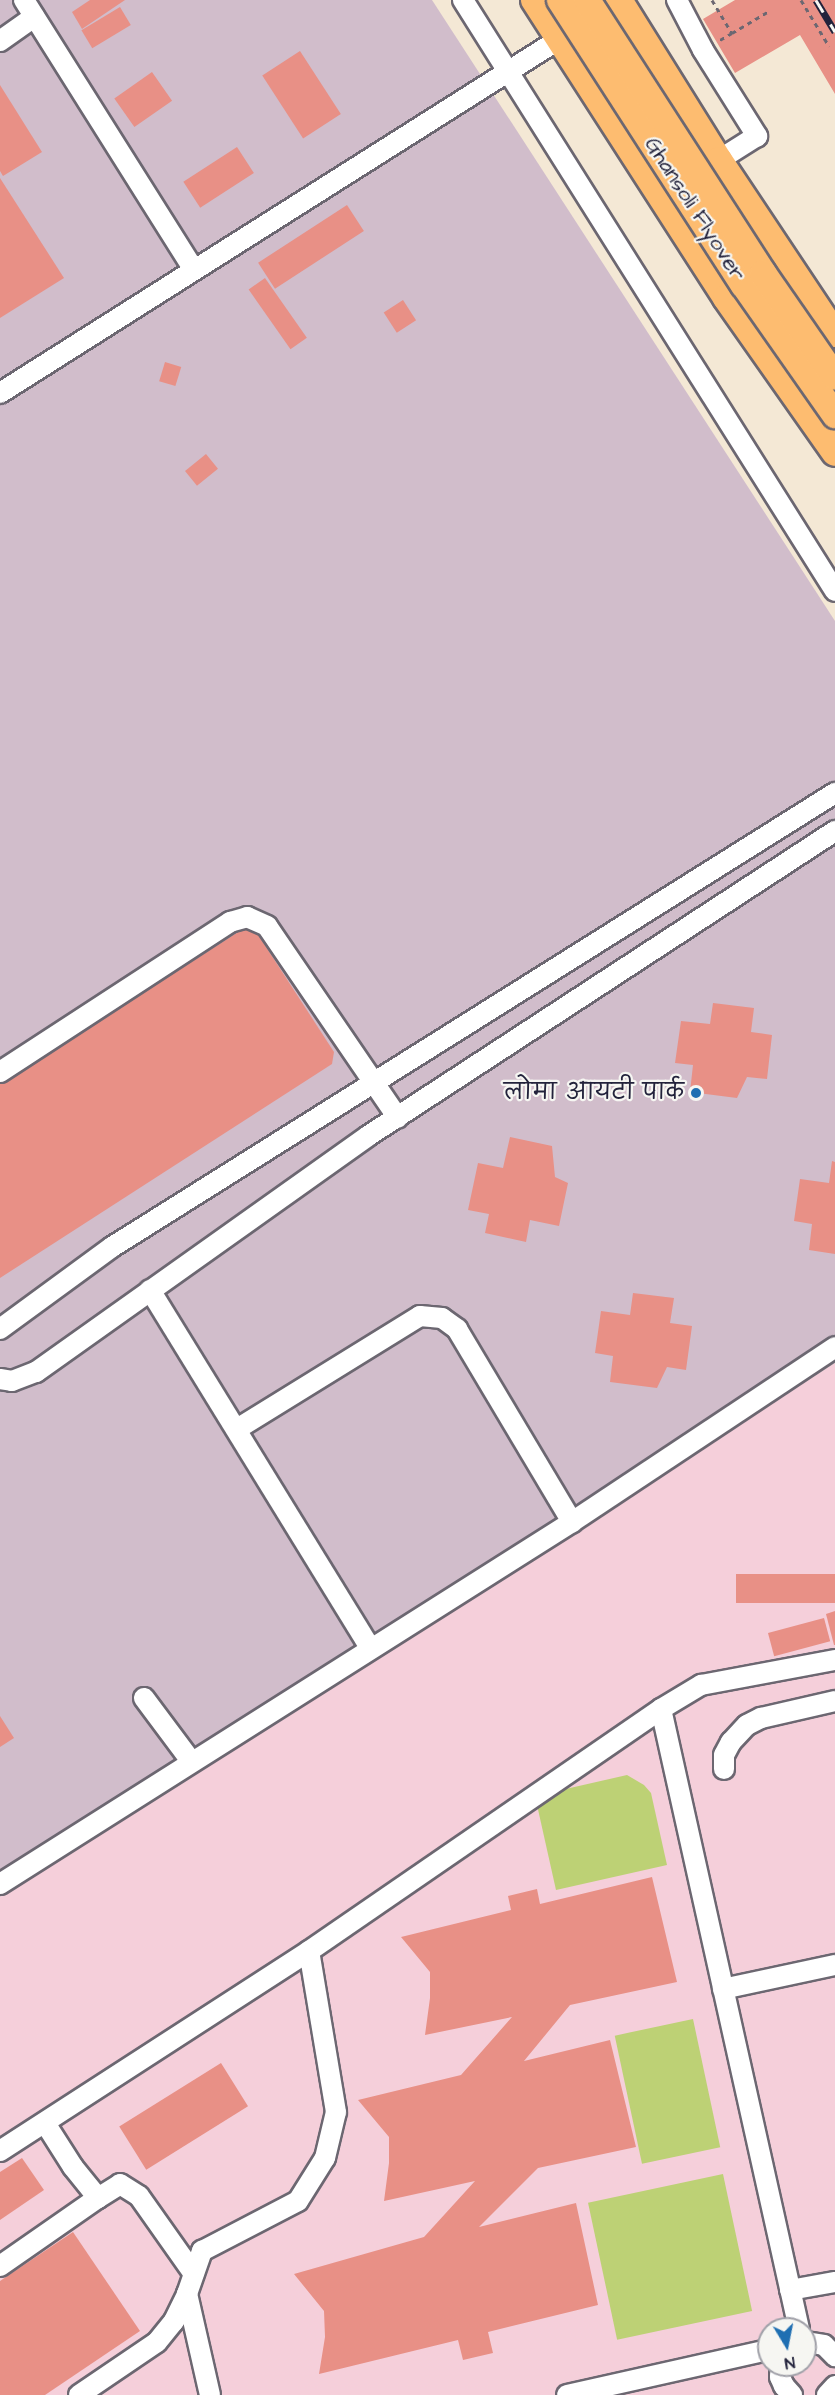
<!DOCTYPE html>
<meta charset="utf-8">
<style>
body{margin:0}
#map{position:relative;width:835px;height:2395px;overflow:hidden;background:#f4e8d5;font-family:"Architects Daughter","Playpen Sans Deva",sans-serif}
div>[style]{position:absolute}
.built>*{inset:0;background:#f5cfda}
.industrial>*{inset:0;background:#d1bdcb}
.green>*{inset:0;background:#bdd175;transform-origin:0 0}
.building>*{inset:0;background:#e89086;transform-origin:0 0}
.path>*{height:3px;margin-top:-1.5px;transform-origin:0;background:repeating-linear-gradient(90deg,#6c6771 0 4.5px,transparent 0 9px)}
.roads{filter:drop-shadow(2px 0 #6c6771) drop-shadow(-2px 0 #6c6771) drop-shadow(0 2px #6c6771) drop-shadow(0 -2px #6c6771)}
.minor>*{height:20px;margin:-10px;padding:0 10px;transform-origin:10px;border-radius:10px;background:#fff}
.major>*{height:26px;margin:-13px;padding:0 13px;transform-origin:13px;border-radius:13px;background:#fdbc70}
.rail>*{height:7px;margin-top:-3.5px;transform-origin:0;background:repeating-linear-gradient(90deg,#f6f6f2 0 14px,#22223b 0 28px);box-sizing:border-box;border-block:2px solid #22223b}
.bridges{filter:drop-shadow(2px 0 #6c6771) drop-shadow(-2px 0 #6c6771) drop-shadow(0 2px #6c6771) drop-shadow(0 -2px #6c6771)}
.major-bridge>*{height:26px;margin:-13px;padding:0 13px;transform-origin:13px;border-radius:13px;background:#fdbc70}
.dots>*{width:16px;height:16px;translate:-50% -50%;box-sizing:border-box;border:3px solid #f6f6f2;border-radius:50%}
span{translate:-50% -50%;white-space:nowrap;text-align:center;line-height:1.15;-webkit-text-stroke:4.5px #f6f6f2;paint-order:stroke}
.street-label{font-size:22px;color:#22223b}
.poi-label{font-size:22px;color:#22223b}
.right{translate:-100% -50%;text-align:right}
.north{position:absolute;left:757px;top:2317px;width:60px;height:60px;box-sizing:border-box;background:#f6f6f2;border:2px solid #a1a1a9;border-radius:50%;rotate:170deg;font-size:16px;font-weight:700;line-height:24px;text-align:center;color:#22223b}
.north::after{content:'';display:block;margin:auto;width:21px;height:27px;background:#1f6fb2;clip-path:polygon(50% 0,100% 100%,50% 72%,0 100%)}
</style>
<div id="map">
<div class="built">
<i style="clip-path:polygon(evenodd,835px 1363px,835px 2395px,0 2395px,0 1897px,835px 1363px,769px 2329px,805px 2329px,805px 2365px,769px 2365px,769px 2329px)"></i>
</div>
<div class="industrial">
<i style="clip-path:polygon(0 0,432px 0,835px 621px,835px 1363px,0 1897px)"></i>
</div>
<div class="green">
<i style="clip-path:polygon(627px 1775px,644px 1785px,651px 1793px,667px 1865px,556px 1890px,535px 1796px)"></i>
<i style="left:693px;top:2019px;width:131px;height:80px;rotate:78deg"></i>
<i style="left:723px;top:2174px;width:140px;height:138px;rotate:78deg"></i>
</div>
<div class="building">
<i style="clip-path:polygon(90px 0,125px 0,82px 29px,72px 12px)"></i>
<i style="clip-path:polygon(735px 0,835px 0,835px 94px,800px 35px,735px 73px,703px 19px)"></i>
<i style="left:120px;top:7px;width:21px;height:45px;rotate:59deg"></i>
<i style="left:300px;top:51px;width:75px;height:45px;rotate:57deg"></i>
<i style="left:152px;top:72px;width:35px;height:46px;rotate:55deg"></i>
<i style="clip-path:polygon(0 85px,42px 152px,3px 176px,0 171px)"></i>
<i style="left:237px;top:147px;width:31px;height:64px;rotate:57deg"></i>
<i style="clip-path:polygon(0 178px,64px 278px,0 318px)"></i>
<i style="left:347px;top:205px;width:31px;height:106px;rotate:57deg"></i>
<i style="left:265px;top:278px;width:73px;height:20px;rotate:55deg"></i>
<i style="left:403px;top:300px;width:24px;height:23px;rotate:57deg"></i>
<i style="left:165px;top:362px;width:17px;height:20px;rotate:17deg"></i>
<i style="left:206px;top:454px;width:19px;height:27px;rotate:51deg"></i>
<i style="clip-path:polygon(243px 929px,257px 933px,334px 1052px,332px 1064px,0 1278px,0 1084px)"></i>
<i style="clip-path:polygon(713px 1003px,754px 1008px,751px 1032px,772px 1035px,767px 1079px,747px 1077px,737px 1098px,690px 1092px,693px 1065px,675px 1063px,681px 1021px,710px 1024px)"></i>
<i style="clip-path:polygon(510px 1137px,552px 1146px,555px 1177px,568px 1183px,559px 1226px,530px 1220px,526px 1242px,485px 1233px,489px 1214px,468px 1210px,478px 1163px,503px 1168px)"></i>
<i style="clip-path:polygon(832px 1161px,835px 1162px,835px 1254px,809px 1250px,812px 1224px,794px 1221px,800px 1179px,829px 1183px)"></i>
<i style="clip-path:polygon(633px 1293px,674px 1298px,670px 1323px,692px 1326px,686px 1370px,667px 1367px,657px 1388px,610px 1382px,613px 1356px,595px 1353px,601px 1311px,630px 1315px)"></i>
<i style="left:835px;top:1574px;width:29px;height:99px;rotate:90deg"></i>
<i style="clip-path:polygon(835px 1611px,835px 1645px,834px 1645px,826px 1614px)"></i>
<i style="left:824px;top:1618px;width:24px;height:58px;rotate:75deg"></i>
<i style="clip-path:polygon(0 1716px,14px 1738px,0 1747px)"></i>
<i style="clip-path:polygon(652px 1877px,677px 1982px,570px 2005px,524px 2061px,610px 2040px,636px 2147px,538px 2168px,479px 2227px,576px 2203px,598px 2305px,488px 2332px,493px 2353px,463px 2360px,458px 2340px,319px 2374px,325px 2337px,324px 2311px,294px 2274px,424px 2237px,475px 2181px,384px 2201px,389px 2163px,389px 2137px,358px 2100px,461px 2075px,512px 2017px,425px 2035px,430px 1998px,430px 1972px,401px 1937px,511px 1910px,508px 1896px,537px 1889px,540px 1904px)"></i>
<i style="left:221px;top:2063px;width:51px;height:120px;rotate:58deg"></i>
<i style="clip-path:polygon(22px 2158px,44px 2190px,0 2220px,0 2172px)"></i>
<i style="clip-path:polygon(73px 2232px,140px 2331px,45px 2395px,0 2395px,0 2281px)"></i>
</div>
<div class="path">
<i style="left:712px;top:0;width:39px;rotate:59deg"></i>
<i style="left:732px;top:33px;width:14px;rotate:150deg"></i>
<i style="left:801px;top:0;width:54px;rotate:58.7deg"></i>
<i style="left:732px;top:33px;width:43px;rotate:-30.7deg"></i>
</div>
<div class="roads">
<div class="minor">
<i style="left:24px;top:0;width:319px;rotate:57.8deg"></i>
<i style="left:463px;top:0;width:698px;rotate:57.81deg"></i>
<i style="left:677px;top:0;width:56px;rotate:62.5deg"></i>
<i style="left:703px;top:50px;width:102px;rotate:57.9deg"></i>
<i style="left:757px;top:136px;width:45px;rotate:147.7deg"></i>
<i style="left:0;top:41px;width:42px;rotate:-35.2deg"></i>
<i style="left:0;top:393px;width:673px;rotate:-32.32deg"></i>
<i style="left:0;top:1072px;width:275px;rotate:-33.1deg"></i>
<i style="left:230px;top:922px;width:18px;rotate:-16deg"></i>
<i style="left:247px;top:917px;width:22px;rotate:24deg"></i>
<i style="left:267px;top:926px;width:232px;rotate:55.7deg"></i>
<i style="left:150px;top:1290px;width:420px;rotate:58.4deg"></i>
<i style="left:0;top:1329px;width:139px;rotate:-36.2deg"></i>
<i style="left:112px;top:1247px;width:854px;rotate:-32.13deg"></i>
<i style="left:0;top:1379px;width:12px;rotate:9deg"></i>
<i style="left:12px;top:1381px;width:26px;rotate:-21deg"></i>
<i style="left:36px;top:1372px;width:407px;rotate:-35.4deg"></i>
<i style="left:368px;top:1136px;width:558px;rotate:-33.15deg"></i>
<i style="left:237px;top:1429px;width:215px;rotate:-31.7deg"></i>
<i style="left:420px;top:1316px;width:22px;rotate:5deg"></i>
<i style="left:442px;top:1318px;width:19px;rotate:36deg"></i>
<i style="left:457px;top:1329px;width:225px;rotate:59.2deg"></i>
<i style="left:144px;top:1698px;width:79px;rotate:53.3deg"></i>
<i style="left:661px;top:1709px;width:635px;rotate:77.45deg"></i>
<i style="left:724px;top:1769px;width:14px;rotate:-90deg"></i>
<i style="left:724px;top:1755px;width:15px;rotate:-62deg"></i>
<i style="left:731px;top:1742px;width:23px;rotate:-47deg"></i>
<i style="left:747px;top:1725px;width:16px;rotate:-27deg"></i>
<i style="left:761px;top:1718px;width:76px;rotate:-12.9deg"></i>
<i style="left:0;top:1884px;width:677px;rotate:-32.33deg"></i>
<i style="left:572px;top:1522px;width:316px;rotate:-33.6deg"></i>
<i style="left:723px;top:1989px;width:115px;rotate:-12.1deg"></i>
<i style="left:45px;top:2123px;width:52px;rotate:57.5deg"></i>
<i style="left:73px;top:2167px;width:40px;rotate:51deg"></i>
<i style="left:98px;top:2198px;width:26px;rotate:-32deg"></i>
<i style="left:120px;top:2184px;width:22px;rotate:32deg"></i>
<i style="left:139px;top:2196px;width:95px;rotate:54.8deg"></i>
<i style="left:0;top:2151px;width:368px;rotate:-32.9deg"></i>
<i style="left:309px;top:1951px;width:427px;rotate:-34.5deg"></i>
<i style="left:661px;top:1709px;width:47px;rotate:-31deg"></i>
<i style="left:701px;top:1685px;width:136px;rotate:-10.6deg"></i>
<i style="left:0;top:2266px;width:119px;rotate:-34.8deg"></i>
<i style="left:790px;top:2290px;width:46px;rotate:-10.1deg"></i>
<i style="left:805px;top:2342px;width:19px;rotate:9deg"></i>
<i style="left:824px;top:2345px;width:16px;rotate:45deg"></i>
<i style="left:781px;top:2365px;width:12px;rotate:95deg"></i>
<i style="left:780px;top:2377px;width:10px;rotate:66deg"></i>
<i style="left:784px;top:2386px;width:12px;rotate:48deg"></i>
<i style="left:79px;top:2395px;width:94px;rotate:-34.2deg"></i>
<i style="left:157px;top:2342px;width:27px;rotate:-51deg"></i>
<i style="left:174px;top:2321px;width:30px;rotate:-64deg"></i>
<i style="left:210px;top:2395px;width:104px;rotate:-102.8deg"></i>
<i style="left:187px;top:2294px;width:46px;rotate:-70.8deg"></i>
<i style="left:202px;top:2251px;width:108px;rotate:-27.5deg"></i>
<i style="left:298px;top:2201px;width:51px;rotate:-57.9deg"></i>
<i style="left:325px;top:2158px;width:47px;rotate:-76.6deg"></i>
<i style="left:336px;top:2112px;width:163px;rotate:-99.5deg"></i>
<i style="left:567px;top:2395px;width:207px;rotate:-12.6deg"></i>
<i style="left:827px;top:2395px;width:12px;rotate:-48deg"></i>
</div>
<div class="major">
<i style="left:534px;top:0;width:354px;rotate:57.2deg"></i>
<i style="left:726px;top:298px;width:189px;rotate:54.9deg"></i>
<i style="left:619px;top:0;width:189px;rotate:58deg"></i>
<i style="left:719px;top:160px;width:209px;rotate:56.3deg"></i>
</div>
</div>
<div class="rail">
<i style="left:816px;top:0;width:37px;rotate:59deg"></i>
</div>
<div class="bridges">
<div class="major-bridge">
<i style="left:560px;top:0;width:339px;rotate:57.2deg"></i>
<i style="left:744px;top:285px;width:159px;rotate:55deg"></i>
<i style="left:587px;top:0;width:325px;rotate:57.2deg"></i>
<i style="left:763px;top:273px;width:126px;rotate:55.3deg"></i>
</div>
</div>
<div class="dots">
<i style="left:696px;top:1093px;background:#1f6fb2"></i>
</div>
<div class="street-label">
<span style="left:695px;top:209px;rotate:57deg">Ghansoli Flyover</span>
</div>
<div class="poi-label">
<span class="right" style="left:684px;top:1093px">लोमा आयटी पार्क</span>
</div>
<div class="north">N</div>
</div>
